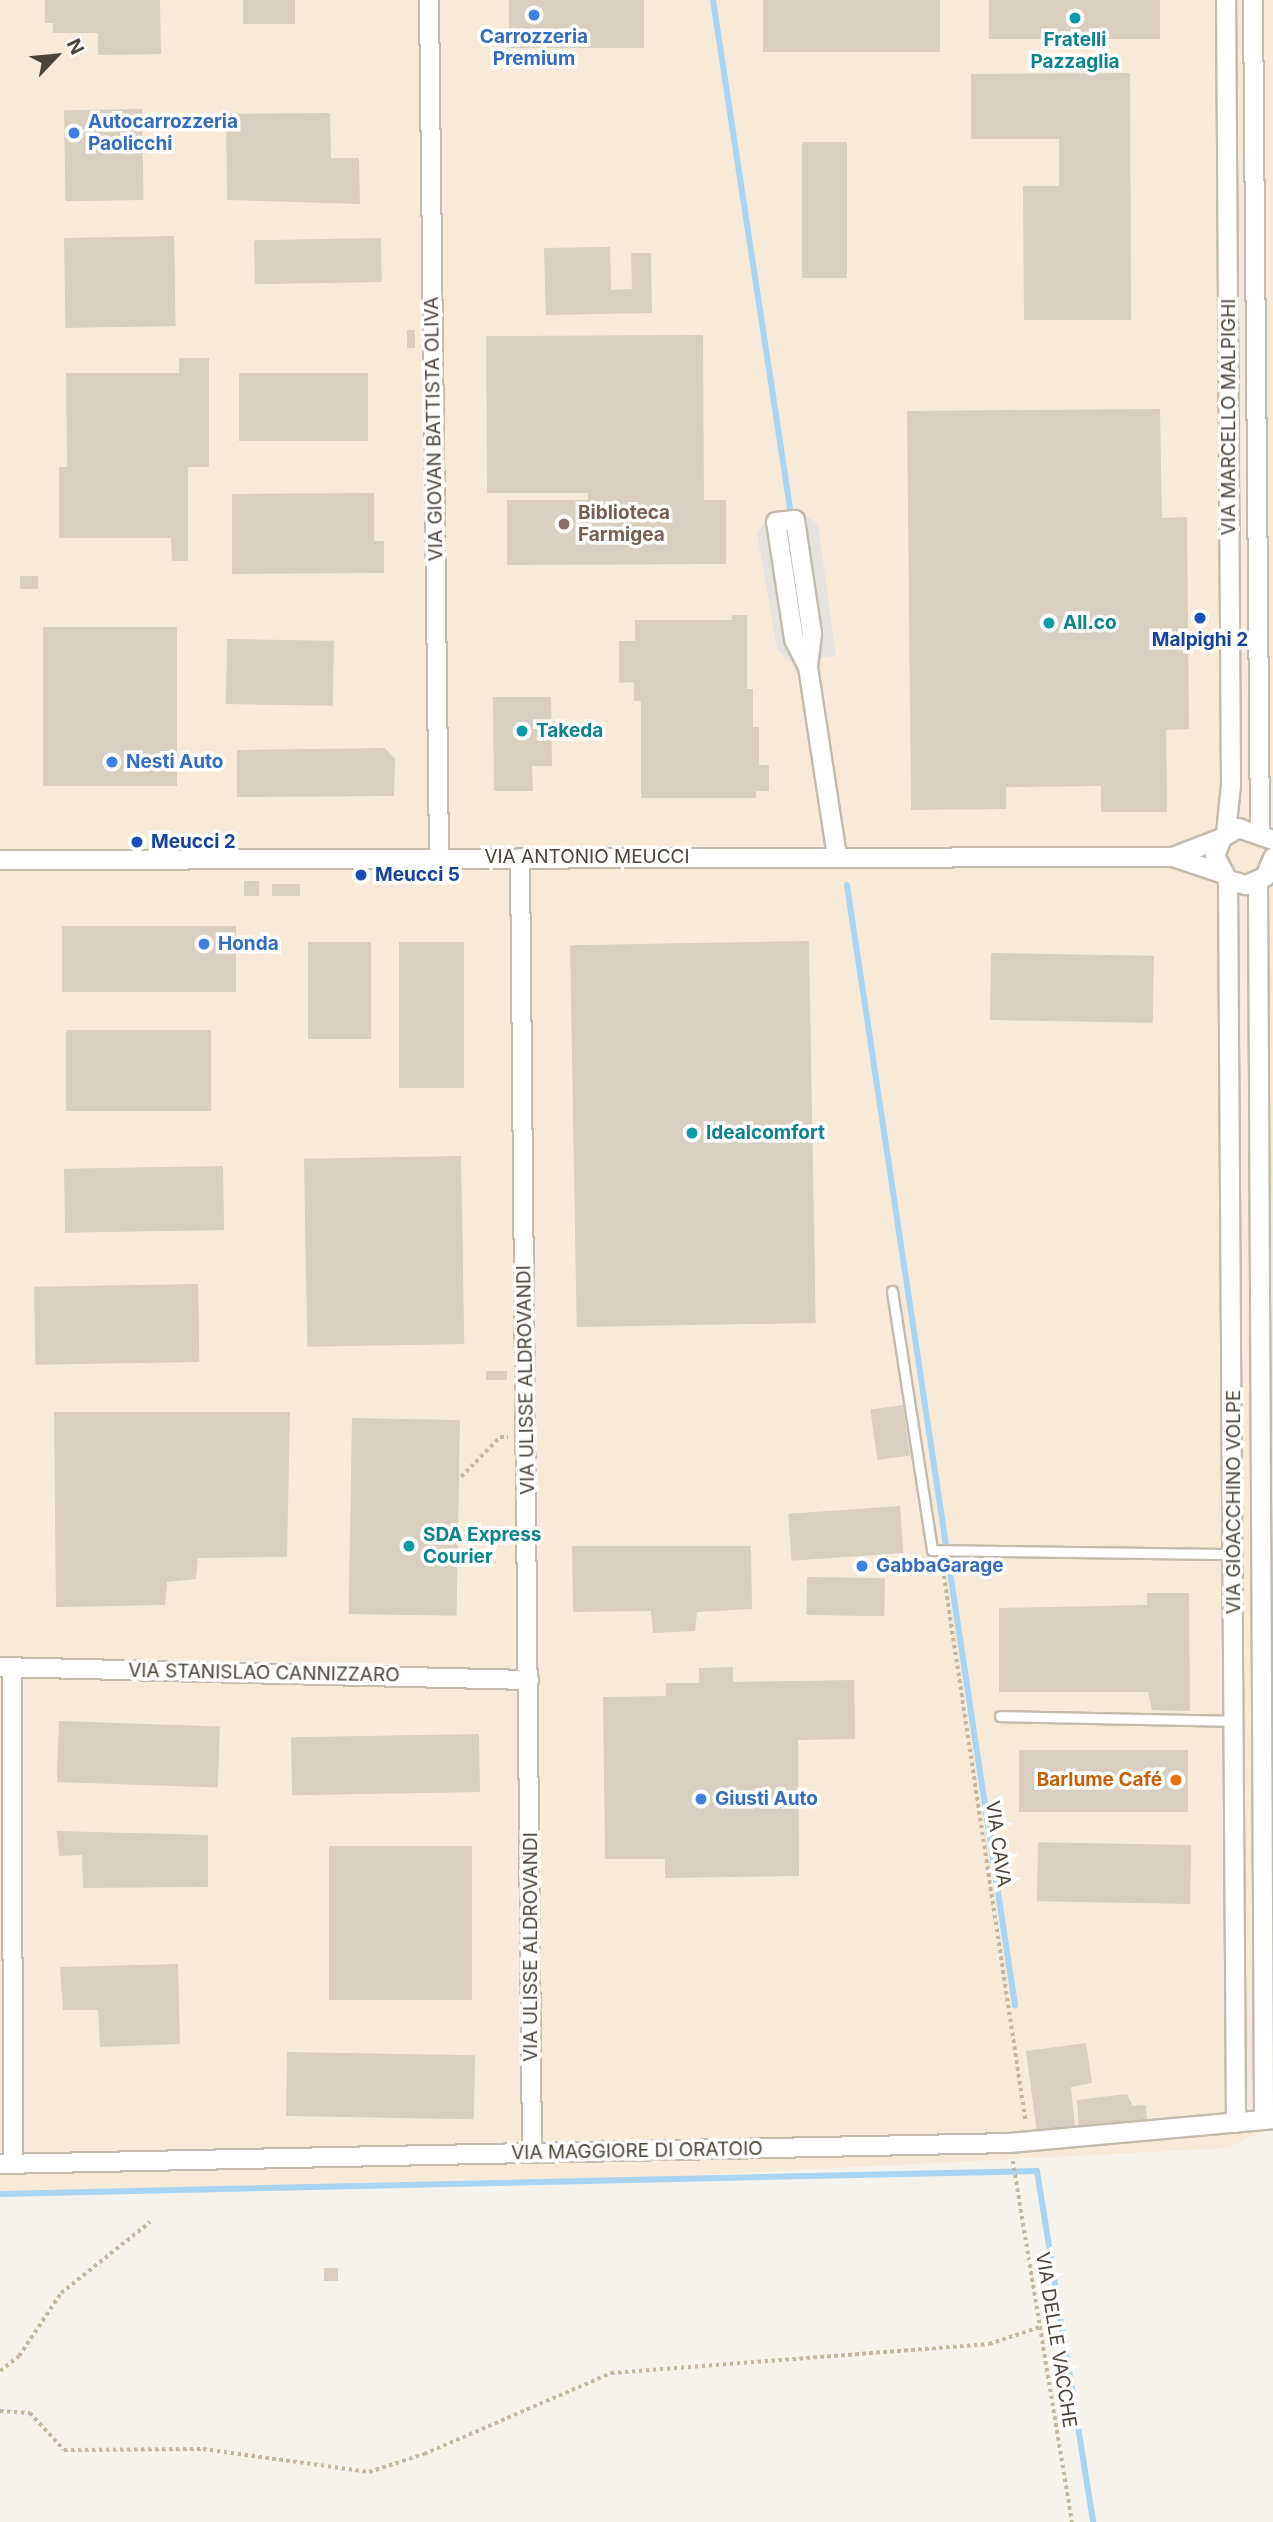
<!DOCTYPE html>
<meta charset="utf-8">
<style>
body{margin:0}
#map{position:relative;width:1273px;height:2522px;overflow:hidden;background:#f6f3ec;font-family:Inter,sans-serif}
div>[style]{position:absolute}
.commercial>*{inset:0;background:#f7ead8}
.parking>*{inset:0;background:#e5e3e0}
.stream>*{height:6px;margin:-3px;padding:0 3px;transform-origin:3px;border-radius:3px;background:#a9d4f2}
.building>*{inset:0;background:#d8cfc1;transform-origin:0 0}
.path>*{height:3.5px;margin-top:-1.75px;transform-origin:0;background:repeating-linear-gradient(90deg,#c4b79f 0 3.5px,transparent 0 7px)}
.roads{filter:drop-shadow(2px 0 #c2bbae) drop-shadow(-2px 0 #c2bbae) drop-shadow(0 2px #c2bbae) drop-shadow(0 -2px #c2bbae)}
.lane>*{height:9px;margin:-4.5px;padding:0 4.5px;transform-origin:4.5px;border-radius:4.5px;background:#fff}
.street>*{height:18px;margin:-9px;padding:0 9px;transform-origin:9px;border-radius:9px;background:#fff}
.dots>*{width:19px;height:19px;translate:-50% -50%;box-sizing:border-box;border:4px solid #fff;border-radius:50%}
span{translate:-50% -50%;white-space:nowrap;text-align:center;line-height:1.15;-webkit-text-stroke:7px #fff;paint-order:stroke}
.shop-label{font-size:19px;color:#366cbe;font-weight:700}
.left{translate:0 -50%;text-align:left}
.culture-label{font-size:19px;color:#0d838f;font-weight:700}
.street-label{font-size:19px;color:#4b4439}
.education-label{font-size:19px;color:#785e54;font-weight:700}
.transit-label{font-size:19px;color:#164399;font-weight:700}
.food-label{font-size:19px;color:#c56008;font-weight:700}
.right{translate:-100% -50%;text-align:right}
.north{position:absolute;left:21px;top:21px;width:70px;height:70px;-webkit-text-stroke:5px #fff;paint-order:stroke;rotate:64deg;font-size:19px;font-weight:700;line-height:28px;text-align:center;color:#4b4439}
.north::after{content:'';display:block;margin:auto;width:24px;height:32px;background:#4b4439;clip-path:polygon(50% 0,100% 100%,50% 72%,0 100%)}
</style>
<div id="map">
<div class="commercial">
<i style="clip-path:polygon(0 0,1273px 0,1273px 2125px,1228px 2148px,523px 2184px,0 2197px)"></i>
</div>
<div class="parking">
<i style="clip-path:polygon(798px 510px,818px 524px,836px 656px,789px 662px,777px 649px,757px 533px,769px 514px)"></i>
</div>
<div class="stream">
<i style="left:713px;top:0;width:514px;rotate:81.38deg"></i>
<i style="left:847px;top:885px;width:1133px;rotate:81.47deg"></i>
<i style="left:0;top:2194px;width:1037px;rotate:-1.27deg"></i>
<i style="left:1037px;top:2171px;width:355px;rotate:80.9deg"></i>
</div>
<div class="building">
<i style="clip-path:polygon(45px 0,160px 0,161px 54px,98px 55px,98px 33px,53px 33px,53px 23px,45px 23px)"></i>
<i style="left:243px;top:0;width:52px;height:24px"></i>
<i style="left:509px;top:0;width:135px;height:48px"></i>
<i style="left:763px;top:0;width:177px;height:52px"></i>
<i style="left:989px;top:0;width:171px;height:39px"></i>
<i style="clip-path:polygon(1130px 73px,1131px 320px,1024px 320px,1023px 186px,1059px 186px,1059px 139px,971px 139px,971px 74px)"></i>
<i style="left:142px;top:109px;width:91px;height:78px;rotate:89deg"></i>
<i style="clip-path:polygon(330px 113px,331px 158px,359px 158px,360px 204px,227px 200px,226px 114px)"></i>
<i style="left:802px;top:142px;width:45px;height:136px"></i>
<i style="left:174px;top:236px;width:90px;height:110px;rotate:89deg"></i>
<i style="left:381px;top:238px;width:44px;height:127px;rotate:89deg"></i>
<i style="clip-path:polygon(610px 247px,611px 290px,632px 289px,631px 253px,651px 253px,652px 313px,546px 315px,544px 248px)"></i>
<i style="left:407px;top:330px;width:8px;height:18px"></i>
<i style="clip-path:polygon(703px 335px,704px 500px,726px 500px,726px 564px,507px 565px,507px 500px,588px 500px,588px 493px,487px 493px,486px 336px)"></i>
<i style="clip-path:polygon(179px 358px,209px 358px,209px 467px,188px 467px,188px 561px,172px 561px,171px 538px,59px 538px,59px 467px,67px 467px,66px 373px,179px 373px)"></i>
<i style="left:239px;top:373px;width:129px;height:68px"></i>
<i style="clip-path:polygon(1160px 409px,1162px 518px,1187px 517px,1189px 729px,1166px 730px,1167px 812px,1101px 812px,1101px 786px,1006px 787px,1006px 809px,911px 810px,907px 411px)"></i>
<i style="clip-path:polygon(374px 493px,374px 541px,384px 541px,384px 573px,232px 574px,232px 494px)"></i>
<i style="left:20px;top:576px;width:18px;height:13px"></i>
<i style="clip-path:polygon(732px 615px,747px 615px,747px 689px,753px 689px,753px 727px,759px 727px,759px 765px,769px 765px,769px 791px,756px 791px,756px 798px,641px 798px,641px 701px,634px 701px,634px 682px,619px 683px,619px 641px,635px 641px,635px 620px,732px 620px)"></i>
<i style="left:43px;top:627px;width:134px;height:159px"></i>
<i style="left:227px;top:639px;width:107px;height:65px;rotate:1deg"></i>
<i style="clip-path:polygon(493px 697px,551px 697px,552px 766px,532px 766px,533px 791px,494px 791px)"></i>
<i style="clip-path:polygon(385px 748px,395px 759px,394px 796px,237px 797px,237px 750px)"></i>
<i style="left:244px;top:881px;width:15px;height:15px"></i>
<i style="left:272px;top:884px;width:28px;height:12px"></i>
<i style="left:62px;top:926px;width:174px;height:66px"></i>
<i style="left:809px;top:941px;width:382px;height:239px;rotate:89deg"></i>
<i style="left:308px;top:942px;width:63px;height:97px"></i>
<i style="left:464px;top:942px;width:146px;height:65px;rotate:90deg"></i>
<i style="left:991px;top:953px;width:163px;height:67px;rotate:1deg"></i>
<i style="left:66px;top:1030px;width:145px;height:81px"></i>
<i style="left:461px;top:1156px;width:188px;height:157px;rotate:89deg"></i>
<i style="left:223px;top:1166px;width:64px;height:159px;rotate:89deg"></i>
<i style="left:198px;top:1284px;width:78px;height:164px;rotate:89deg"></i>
<i style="left:486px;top:1371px;width:21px;height:9px"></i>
<i style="left:903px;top:1405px;width:51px;height:33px;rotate:82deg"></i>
<i style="clip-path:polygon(54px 1412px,290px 1412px,287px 1557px,198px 1558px,196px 1579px,167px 1582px,165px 1605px,56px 1607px)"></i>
<i style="left:352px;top:1418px;width:108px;height:196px;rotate:1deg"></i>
<i style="left:900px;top:1506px;width:47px;height:112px;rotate:86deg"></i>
<i style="clip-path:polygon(572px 1546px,751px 1546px,752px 1609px,697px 1612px,695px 1631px,653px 1633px,651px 1611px,573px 1612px)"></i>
<i style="left:807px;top:1577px;width:78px;height:38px;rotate:1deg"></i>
<i style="clip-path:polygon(1147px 1593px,1189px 1593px,1190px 1711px,1152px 1710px,1148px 1692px,999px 1692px,999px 1608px,1147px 1605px)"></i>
<i style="clip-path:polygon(733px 1667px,733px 1682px,854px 1680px,855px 1739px,798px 1740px,799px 1876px,665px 1878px,665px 1859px,605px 1859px,603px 1697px,666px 1696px,666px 1683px,699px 1683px,699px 1668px)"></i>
<i style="left:59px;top:1721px;width:161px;height:61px;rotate:2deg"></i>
<i style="left:479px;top:1734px;width:58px;height:188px;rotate:89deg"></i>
<i style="left:1019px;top:1750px;width:169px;height:62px"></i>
<i style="clip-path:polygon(57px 1831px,208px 1835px,208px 1887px,83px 1888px,82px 1855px,59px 1856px)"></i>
<i style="left:1191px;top:1845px;width:59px;height:153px;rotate:91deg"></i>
<i style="left:329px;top:1846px;width:143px;height:154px"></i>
<i style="clip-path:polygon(178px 1964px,180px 2044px,100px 2047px,98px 2010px,63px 2010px,60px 1967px)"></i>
<i style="clip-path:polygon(1086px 2043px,1092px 2083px,1071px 2087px,1075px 2127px,1037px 2133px,1026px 2051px)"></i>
<i style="left:287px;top:2052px;width:188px;height:64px;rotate:1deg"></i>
<i style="clip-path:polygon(1127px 2094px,1133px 2106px,1146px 2105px,1147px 2123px,1079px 2129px,1077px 2100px)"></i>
<i style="left:324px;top:2268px;width:14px;height:13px"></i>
</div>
<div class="path">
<i style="left:461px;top:1477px;width:56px;rotate:-45.7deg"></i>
<i style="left:500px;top:1437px;width:8px"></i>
<i style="left:942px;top:1562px;width:567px;rotate:81.48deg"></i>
<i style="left:1013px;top:2161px;width:366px;rotate:80.7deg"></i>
<i style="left:0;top:2371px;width:24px;rotate:-38deg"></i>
<i style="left:19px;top:2356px;width:76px;rotate:-56.3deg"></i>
<i style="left:61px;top:2293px;width:114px;rotate:-38.6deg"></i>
<i style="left:0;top:2411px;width:30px;rotate:4deg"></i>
<i style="left:30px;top:2413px;width:50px;rotate:47.4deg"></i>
<i style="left:64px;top:2450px;width:139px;rotate:-0.4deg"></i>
<i style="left:203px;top:2449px;width:168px;rotate:7.9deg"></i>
<i style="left:369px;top:2472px;width:58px;rotate:-18.1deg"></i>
<i style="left:424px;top:2454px;width:204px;rotate:-23.4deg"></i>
<i style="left:611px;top:2373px;width:379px;rotate:-4.4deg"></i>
<i style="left:989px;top:2344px;width:54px;rotate:-18.4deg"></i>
</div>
<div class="roads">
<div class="lane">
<i style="left:892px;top:1291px;width:262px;rotate:81.2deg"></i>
<i style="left:932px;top:1550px;width:302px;rotate:0.8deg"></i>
<i style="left:1000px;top:1716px;width:234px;rotate:1.2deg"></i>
</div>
<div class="street">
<i style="left:429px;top:0;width:858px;rotate:89.33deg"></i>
<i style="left:1253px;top:0;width:832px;rotate:89.52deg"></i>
<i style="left:808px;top:667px;width:31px;rotate:-117deg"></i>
<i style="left:794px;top:639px;width:118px;rotate:-98.7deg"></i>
<i style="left:776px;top:522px;width:19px;rotate:-6deg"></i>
<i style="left:795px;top:520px;width:115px;rotate:81.5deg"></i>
<i style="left:812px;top:634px;width:33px;rotate:97deg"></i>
<i style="left:808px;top:667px;width:191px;rotate:81.3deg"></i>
<i style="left:1226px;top:834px;width:49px;rotate:-84.2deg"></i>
<i style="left:1231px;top:785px;width:785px;rotate:-90.36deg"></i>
<i style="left:1273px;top:840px;width:36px;rotate:-161deg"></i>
<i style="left:1239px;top:828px;width:20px;rotate:150deg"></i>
<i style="left:1222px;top:838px;width:19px;rotate:111deg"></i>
<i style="left:1215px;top:856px;width:27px;rotate:62deg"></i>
<i style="left:1228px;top:880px;width:19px;rotate:16deg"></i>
<i style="left:1246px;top:885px;width:21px;rotate:-23deg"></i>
<i style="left:1265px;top:877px;width:21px;rotate:-67deg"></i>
<i style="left:1173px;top:857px;width:53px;rotate:-21.2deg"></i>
<i style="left:520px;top:858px;width:1295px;rotate:89.47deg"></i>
<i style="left:0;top:860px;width:1173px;rotate:-0.15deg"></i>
<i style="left:1173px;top:857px;width:51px;rotate:18.4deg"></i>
<i style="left:1228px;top:880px;width:1243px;rotate:89.63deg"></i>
<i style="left:1258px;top:882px;width:1238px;rotate:89.72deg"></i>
<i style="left:0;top:1667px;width:529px;rotate:1.41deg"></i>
<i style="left:12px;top:1667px;width:497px;rotate:89.9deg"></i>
<i style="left:0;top:2164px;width:1010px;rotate:-1.19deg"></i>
<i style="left:1010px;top:2143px;width:264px;rotate:-5.2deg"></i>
</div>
</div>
<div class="dots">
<i style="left:534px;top:15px;background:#3f7fe0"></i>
<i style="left:1075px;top:18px;background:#0f9aa8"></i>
<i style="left:74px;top:133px;background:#3f7fe0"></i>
<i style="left:564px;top:524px;background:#8d6e63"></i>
<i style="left:1200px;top:618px;background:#1a4fb4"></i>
<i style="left:1049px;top:623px;background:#0f9aa8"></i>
<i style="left:522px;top:731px;background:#0f9aa8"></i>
<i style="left:112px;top:762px;background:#3f7fe0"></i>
<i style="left:137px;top:842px;background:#1a4fb4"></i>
<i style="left:361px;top:875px;background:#1a4fb4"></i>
<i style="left:204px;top:944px;background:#3f7fe0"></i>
<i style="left:692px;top:1133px;background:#0f9aa8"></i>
<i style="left:409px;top:1546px;background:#0f9aa8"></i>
<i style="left:862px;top:1566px;background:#3f7fe0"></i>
<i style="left:1176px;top:1780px;background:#e8710a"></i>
<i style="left:701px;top:1799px;background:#3f7fe0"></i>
</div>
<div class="shop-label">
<span style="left:534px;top:48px">Carrozzeria<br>Premium</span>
<span class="left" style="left:88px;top:133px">Autocarrozzeria<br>Paolicchi</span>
<span class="left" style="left:126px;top:762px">Nesti Auto</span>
<span class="left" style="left:218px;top:944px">Honda</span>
<span class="left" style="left:876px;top:1566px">GabbaGarage</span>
<span class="left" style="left:715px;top:1799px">Giusti Auto</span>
</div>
<div class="culture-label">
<span style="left:1075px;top:51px">Fratelli<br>Pazzaglia</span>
<span class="left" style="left:1063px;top:623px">All.co</span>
<span class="left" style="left:536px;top:731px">Takeda</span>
<span class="left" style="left:706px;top:1133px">Idealcomfort</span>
<span class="left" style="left:423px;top:1546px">SDA Express<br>Courier</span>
</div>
<div class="street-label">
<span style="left:1229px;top:417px;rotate:-90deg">VIA MARCELLO MALPIGHI</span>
<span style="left:434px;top:429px;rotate:-91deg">VIA GIOVAN BATTISTA OLIVA</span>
<span style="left:587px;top:857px">VIA ANTONIO MEUCCI</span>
<span style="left:526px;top:1380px;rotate:-91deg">VIA ULISSE ALDROVANDI</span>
<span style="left:1234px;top:1502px;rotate:-90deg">VIA GIOACCHINO VOLPE</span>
<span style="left:264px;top:1673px;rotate:1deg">VIA STANISLAO CANNIZZARO</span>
<span style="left:998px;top:1844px;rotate:82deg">VIA CAVA</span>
<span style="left:531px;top:1947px;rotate:-90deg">VIA ULISSE ALDROVANDI</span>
<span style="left:637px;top:2151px;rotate:-1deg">VIA MAGGIORE DI ORATOIO</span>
<span style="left:1056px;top:2340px;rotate:81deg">VIA DELLE VACCHE</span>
</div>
<div class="education-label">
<span class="left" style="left:578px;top:524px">Biblioteca<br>Farmigea</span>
</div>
<div class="transit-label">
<span style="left:1200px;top:640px">Malpighi 2</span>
<span class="left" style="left:151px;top:842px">Meucci 2</span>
<span class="left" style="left:375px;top:875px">Meucci 5</span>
</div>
<div class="food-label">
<span class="right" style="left:1162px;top:1780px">Barlume Café</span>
</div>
<div class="north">N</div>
</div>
